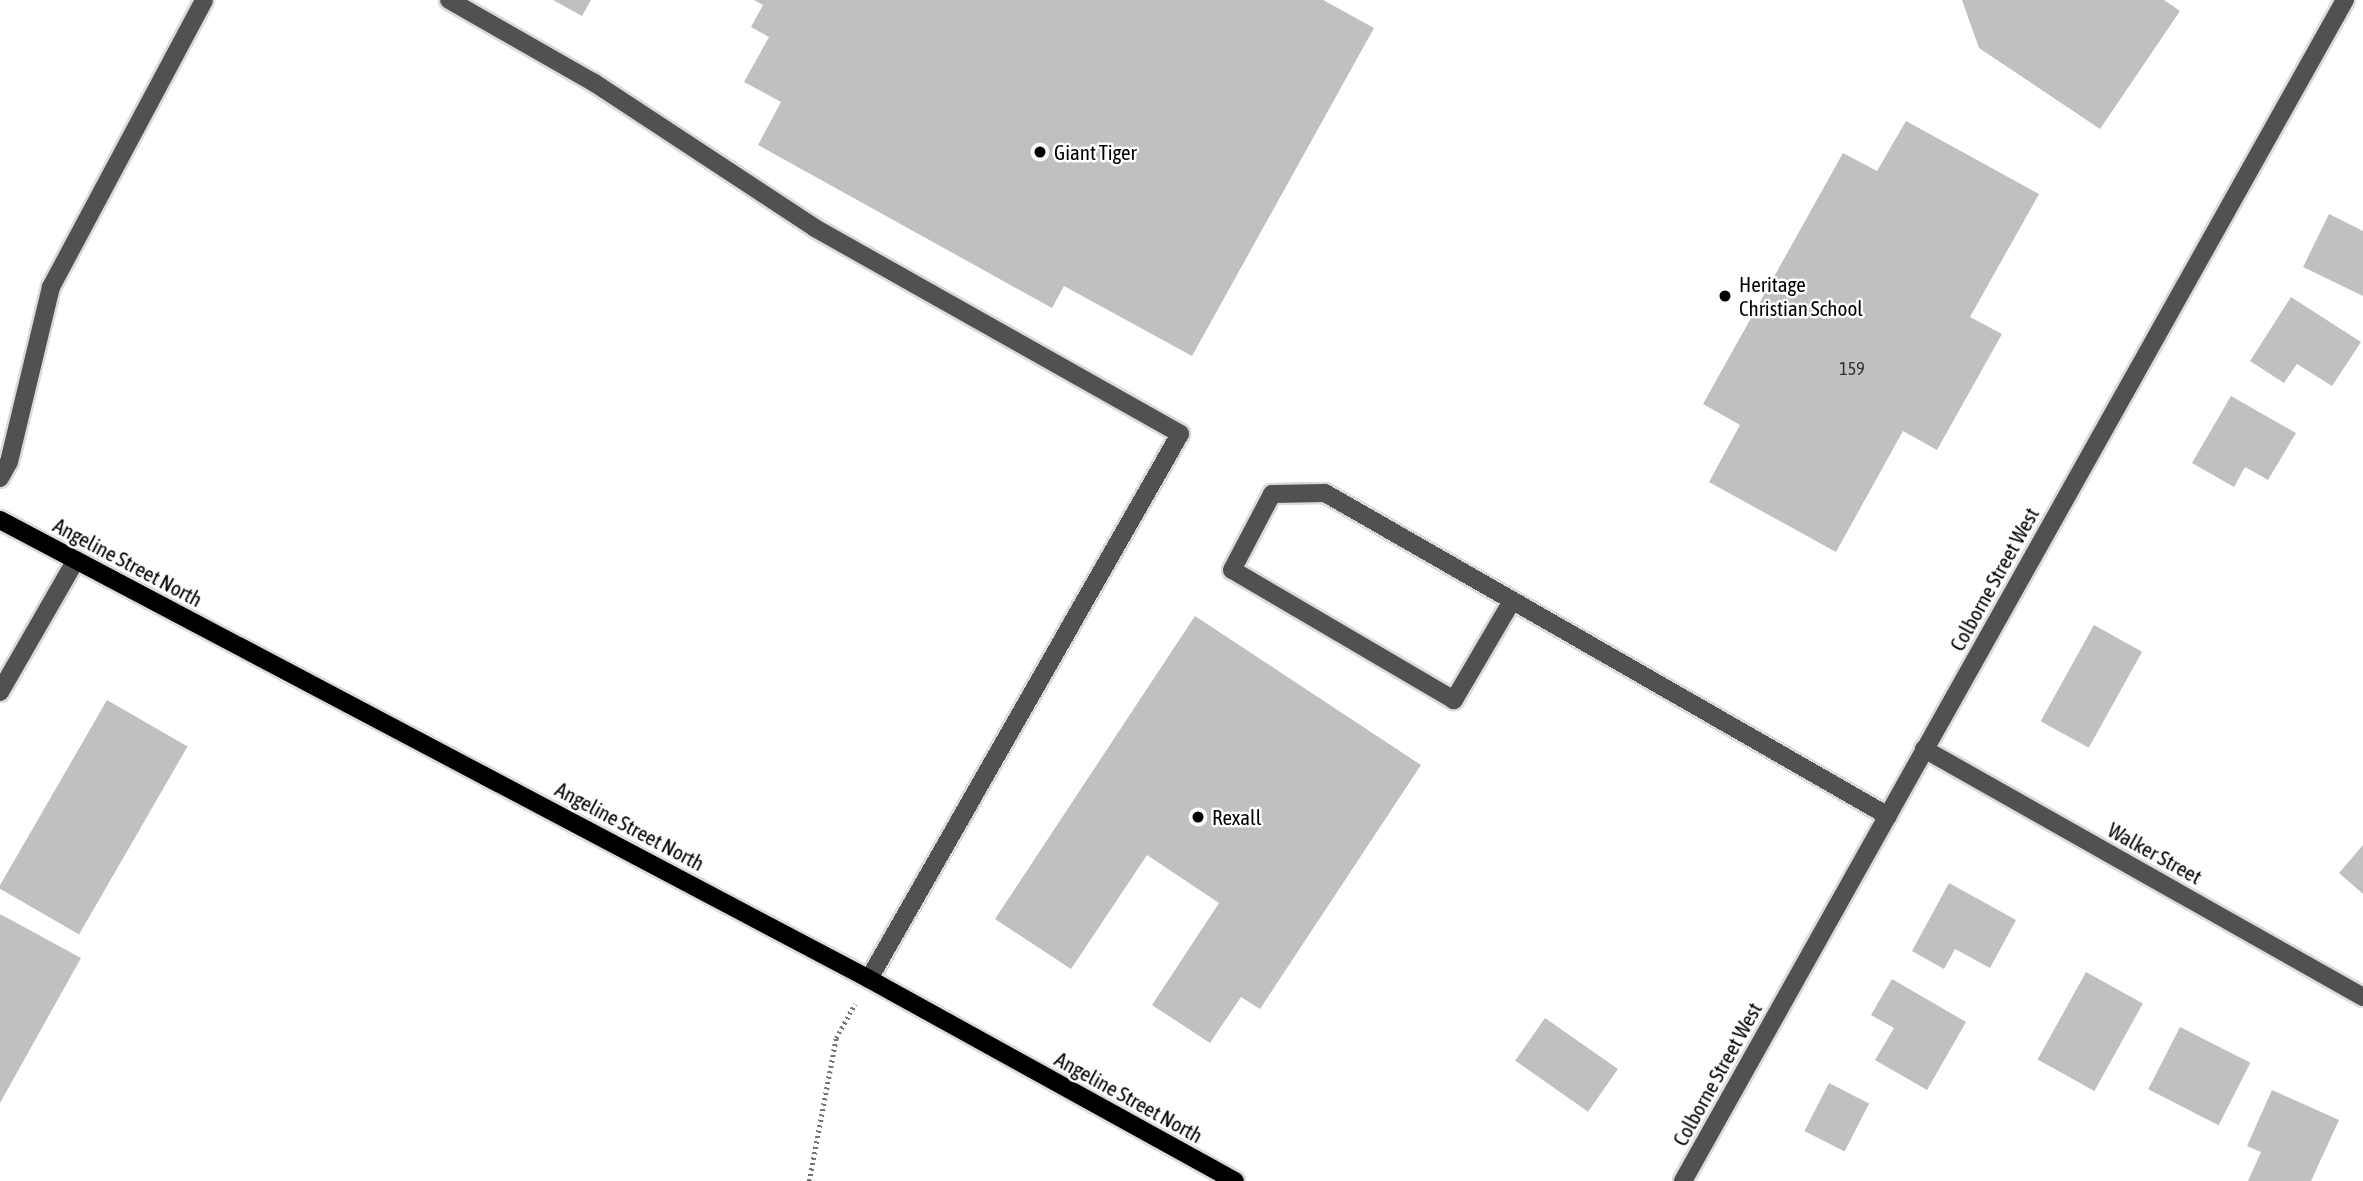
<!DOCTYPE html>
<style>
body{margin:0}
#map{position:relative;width:2363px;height:1181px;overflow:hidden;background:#fff;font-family:"Asap Condensed",sans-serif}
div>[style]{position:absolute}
.building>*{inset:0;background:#c0c0c0;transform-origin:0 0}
.path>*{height:4.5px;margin-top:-2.25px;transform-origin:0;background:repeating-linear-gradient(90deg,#737373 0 2px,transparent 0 5.5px)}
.roads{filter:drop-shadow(2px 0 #dbdbdb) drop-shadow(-2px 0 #dbdbdb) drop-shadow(0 2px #dbdbdb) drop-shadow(0 -2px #dbdbdb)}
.minor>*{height:18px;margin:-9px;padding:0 9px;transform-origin:9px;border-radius:9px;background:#515151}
.major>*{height:18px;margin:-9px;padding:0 9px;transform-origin:9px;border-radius:9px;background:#000}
.dots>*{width:19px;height:19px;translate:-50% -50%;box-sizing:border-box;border:4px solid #fff;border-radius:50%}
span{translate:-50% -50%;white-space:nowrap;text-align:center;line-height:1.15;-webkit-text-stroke:5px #fff;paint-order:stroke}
.number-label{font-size:18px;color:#303030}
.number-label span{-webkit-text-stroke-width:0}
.poi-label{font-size:21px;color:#000}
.left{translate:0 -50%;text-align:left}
.street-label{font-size:21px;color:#000}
</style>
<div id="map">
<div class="building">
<i style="clip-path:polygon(553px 0,591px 0,582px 16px)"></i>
<i style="clip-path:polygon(754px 0,1323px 0,1374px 28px,1192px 356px,1064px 286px,1052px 308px,758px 145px,781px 102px,744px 82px,769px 37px,751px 27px,763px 5px)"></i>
<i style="clip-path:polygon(1962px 0,2164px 0,2180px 11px,2100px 129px,1979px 48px)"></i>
<i style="clip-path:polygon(1906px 121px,2039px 194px,1970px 317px,2002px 334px,1937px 450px,1903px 431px,1836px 552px,1709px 482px,1740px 425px,1703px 404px,1843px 153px,1877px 171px)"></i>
<i style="clip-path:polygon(2329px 214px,2363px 231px,2363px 296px,2303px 267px)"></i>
<i style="clip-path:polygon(2291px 297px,2361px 342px,2332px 386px,2297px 364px,2284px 383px,2250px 361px)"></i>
<i style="clip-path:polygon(2231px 396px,2296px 433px,2268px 480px,2245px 467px,2234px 487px,2192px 463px)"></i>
<i style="clip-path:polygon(1195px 616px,1421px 765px,1260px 1009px,1241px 997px,1210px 1043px,1152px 1005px,1219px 903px,1147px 855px,1071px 969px,995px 919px)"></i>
<i style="left:2094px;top:625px;width:55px;height:110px;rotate:29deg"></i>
<i style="left:107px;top:700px;width:93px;height:217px;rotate:30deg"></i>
<i style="clip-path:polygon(2363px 845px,2363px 894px,2339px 873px)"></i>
<i style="clip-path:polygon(1949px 883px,2016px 920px,1990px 968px,1955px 949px,1944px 969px,1912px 951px)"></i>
<i style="clip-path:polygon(0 914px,81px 958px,0 1103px)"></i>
<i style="left:2086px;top:972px;width:65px;height:100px;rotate:29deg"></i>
<i style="clip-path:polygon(1892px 979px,1966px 1022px,1927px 1090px,1875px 1060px,1894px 1028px,1871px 1015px)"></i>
<i style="left:1545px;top:1018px;width:89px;height:52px;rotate:35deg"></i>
<i style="left:2180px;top:1027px;width:79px;height:70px;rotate:27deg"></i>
<i style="left:1829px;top:1083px;width:45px;height:54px;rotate:27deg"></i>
<i style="clip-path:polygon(2272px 1090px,2339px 1120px,2311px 1181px,2248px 1181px,2261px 1152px,2247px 1146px)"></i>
</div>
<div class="path">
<i style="left:809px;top:1181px;width:146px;rotate:-79.3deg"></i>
<i style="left:836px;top:1038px;width:39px;rotate:-61deg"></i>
</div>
<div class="roads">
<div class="minor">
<i style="left:449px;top:0;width:166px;rotate:29.7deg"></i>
<i style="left:593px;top:82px;width:266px;rotate:33.3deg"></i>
<i style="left:815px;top:228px;width:419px;rotate:29.4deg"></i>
<i style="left:1180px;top:434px;width:627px;rotate:119.71deg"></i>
<i style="left:0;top:478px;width:18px;rotate:-61deg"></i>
<i style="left:9px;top:462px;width:180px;rotate:-76.5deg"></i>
<i style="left:51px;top:287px;width:325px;rotate:-61.9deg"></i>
<i style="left:1512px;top:601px;width:115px;rotate:120.4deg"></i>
<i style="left:1454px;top:700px;width:257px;rotate:-149.6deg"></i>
<i style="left:1232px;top:570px;width:86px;rotate:-62.2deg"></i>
<i style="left:1272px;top:494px;width:53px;rotate:-1.1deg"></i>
<i style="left:1325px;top:493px;width:649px;rotate:29.84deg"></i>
<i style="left:0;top:692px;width:152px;rotate:-60.1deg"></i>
<i style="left:1924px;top:749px;width:504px;rotate:29.46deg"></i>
<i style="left:1683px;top:1181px;width:1354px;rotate:-60.73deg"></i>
</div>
<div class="major">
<i style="left:0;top:520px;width:983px;rotate:27.84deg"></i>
<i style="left:869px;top:979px;width:418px;rotate:28.9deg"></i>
</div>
</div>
<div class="dots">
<i style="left:1040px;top:152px;background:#000"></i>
<i style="left:1725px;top:296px;background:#000"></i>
<i style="left:1198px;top:817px;background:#000"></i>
</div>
<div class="number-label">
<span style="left:1852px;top:369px">159</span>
</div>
<div class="poi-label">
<span class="left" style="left:1054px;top:152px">Giant Tiger</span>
<span class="left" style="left:1739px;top:296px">Heritage<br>Christian School</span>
<span class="left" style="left:1212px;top:817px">Rexall</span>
</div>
<div class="street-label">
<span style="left:128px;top:562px;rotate:28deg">Angeline Street North</span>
<span style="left:1994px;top:579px;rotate:-61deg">Colborne Street West</span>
<span style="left:630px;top:826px;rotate:28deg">Angeline Street North</span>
<span style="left:2155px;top:853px;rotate:29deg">Walker Street</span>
<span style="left:1717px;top:1074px;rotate:-61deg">Colborne Street West</span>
<span style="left:1129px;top:1097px;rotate:29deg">Angeline Street North</span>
</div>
</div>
